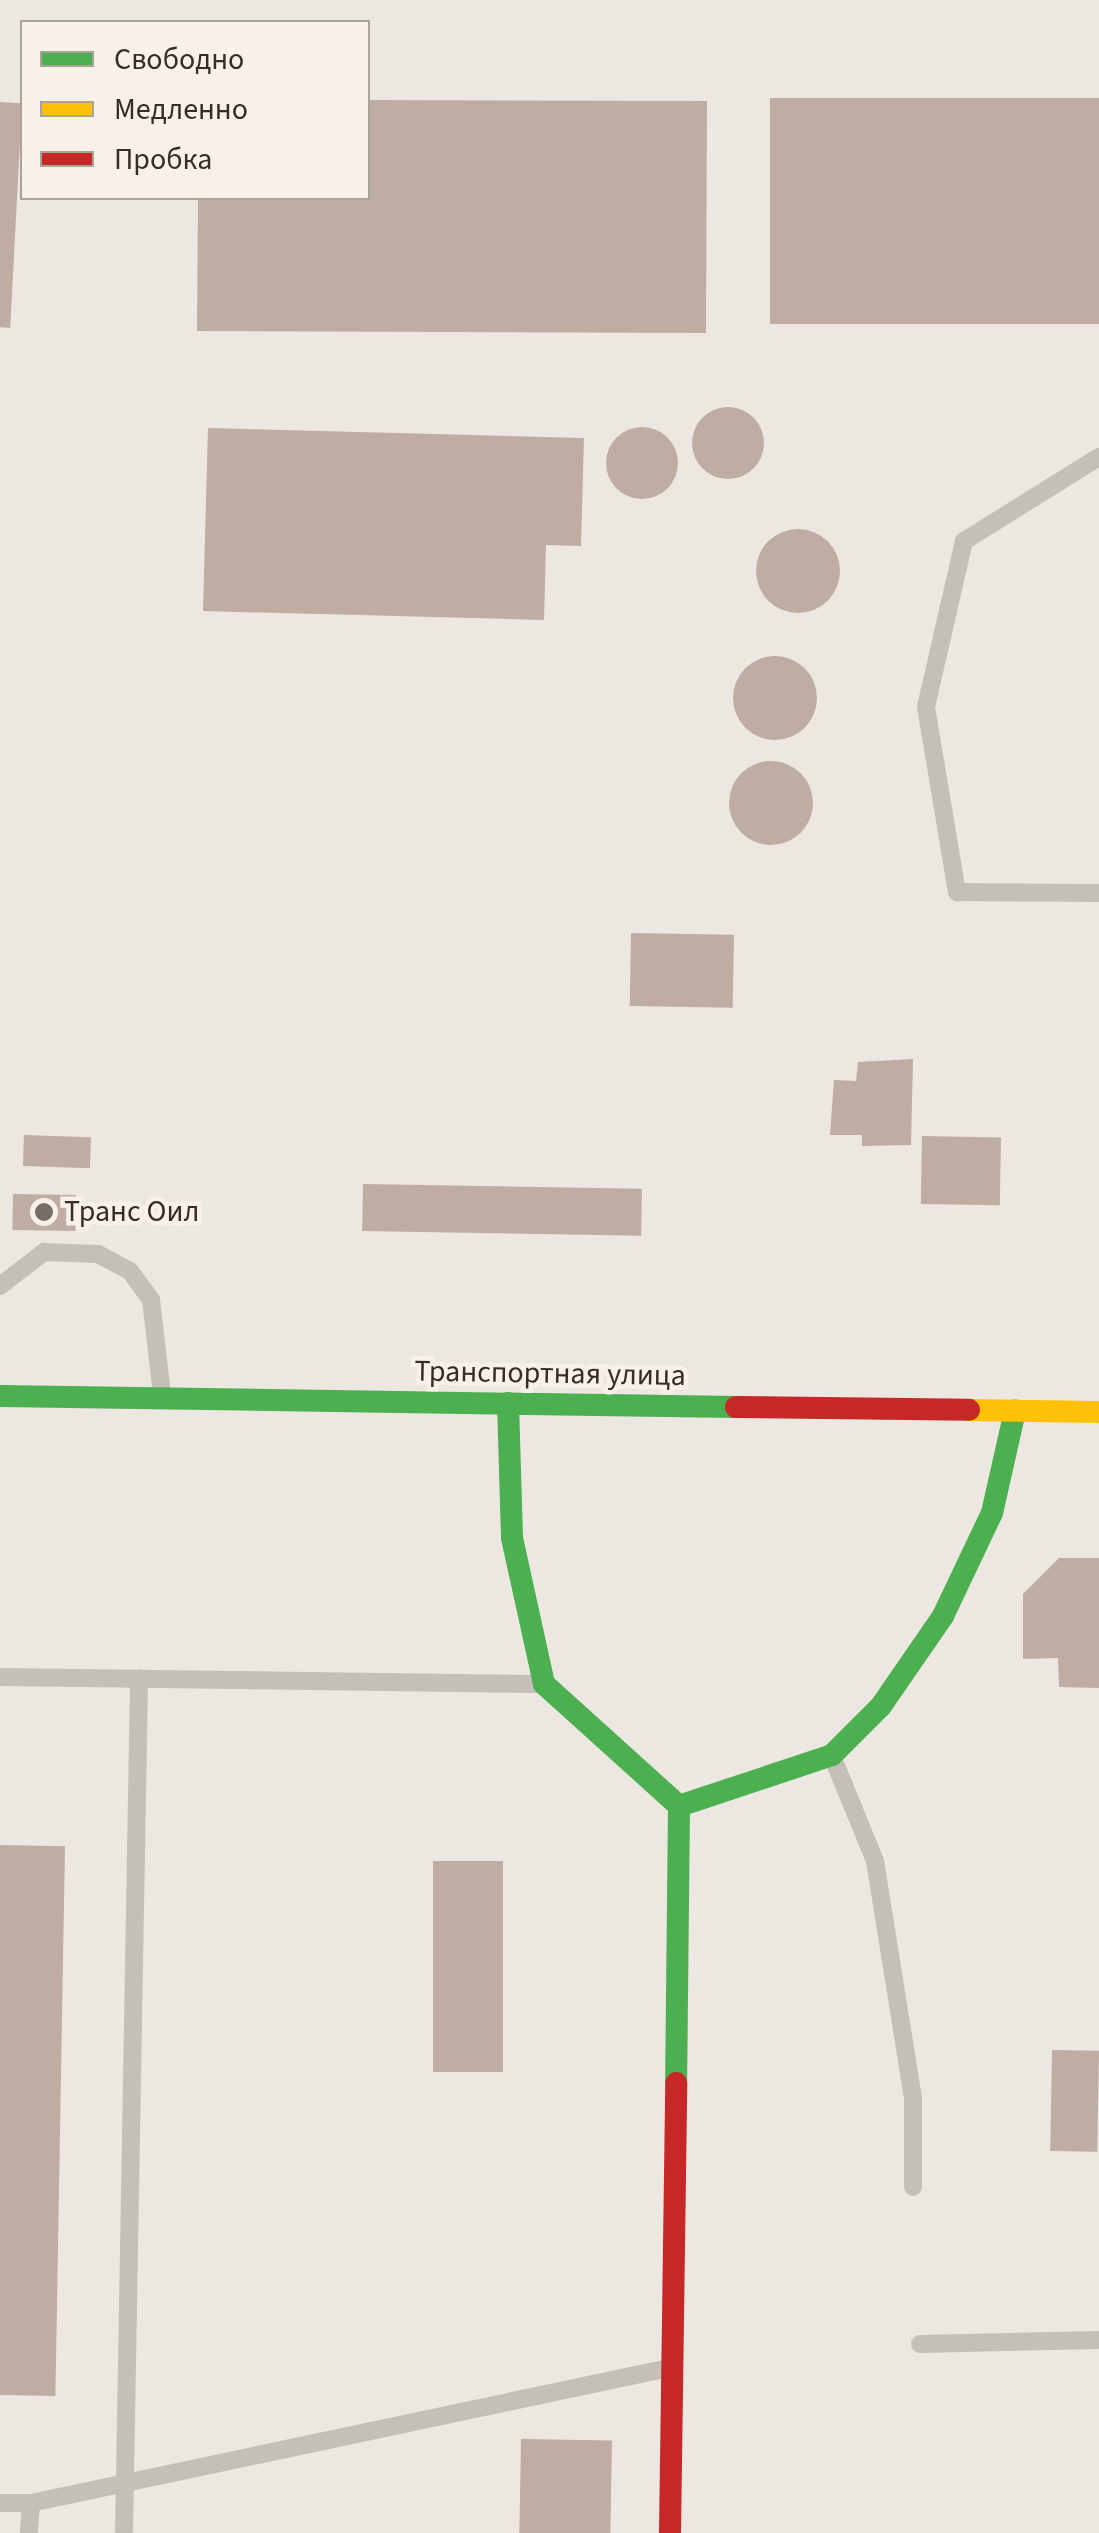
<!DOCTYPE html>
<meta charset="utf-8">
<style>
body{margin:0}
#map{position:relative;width:1099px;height:2533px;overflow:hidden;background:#ece7e1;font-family:"Source Sans 3",sans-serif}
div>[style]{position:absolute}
.building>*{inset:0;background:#bfaca3;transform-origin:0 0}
.round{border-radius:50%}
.lane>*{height:18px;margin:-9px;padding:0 9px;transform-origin:9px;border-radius:9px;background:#c5bfba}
.fast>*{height:22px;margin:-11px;padding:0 11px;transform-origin:11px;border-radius:11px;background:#4caf50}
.slow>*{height:22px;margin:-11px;padding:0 11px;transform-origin:11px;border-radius:11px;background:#ffc107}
.jam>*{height:22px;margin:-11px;padding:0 11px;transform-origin:11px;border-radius:11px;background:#c62828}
.dots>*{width:28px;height:28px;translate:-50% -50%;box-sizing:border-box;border:5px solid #f8f1e8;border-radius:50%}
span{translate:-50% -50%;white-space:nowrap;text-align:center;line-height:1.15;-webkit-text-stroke:9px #f8f1e8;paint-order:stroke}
.poi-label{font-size:30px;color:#352d28}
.left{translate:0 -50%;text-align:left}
.street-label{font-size:30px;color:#352d28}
.legend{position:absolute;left:20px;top:20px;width:350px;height:180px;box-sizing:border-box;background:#f8f1e8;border:2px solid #aaa39b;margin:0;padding:12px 18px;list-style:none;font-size:30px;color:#352d28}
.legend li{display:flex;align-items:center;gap:20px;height:50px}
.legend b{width:50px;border:2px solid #aaa39b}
</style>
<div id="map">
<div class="building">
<i style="left:770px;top:98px;width:329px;height:226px"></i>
<i style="clip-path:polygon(368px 100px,707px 101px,706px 333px,197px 331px,198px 198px,368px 198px)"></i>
<i style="left:0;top:102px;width:22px;height:225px;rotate:3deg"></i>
<i class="round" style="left:692px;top:407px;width:72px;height:72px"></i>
<i class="round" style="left:606px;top:427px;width:72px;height:72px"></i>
<i style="clip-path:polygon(208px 428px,584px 438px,581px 546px,546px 545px,544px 620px,203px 611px)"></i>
<i class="round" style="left:756px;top:529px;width:84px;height:84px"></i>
<i class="round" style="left:733px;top:656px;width:84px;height:84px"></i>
<i class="round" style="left:729px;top:761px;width:84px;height:84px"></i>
<i style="left:631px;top:933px;width:103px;height:73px;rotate:1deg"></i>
<i style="clip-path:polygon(913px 1059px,911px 1145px,862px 1146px,862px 1135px,830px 1135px,834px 1080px,856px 1081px,858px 1062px)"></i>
<i style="left:24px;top:1135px;width:67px;height:31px;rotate:2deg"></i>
<i style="left:922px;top:1136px;width:79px;height:68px;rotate:1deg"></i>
<i style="left:363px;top:1184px;width:279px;height:47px;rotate:1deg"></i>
<i style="left:13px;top:1194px;width:63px;height:36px;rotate:1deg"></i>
<i style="clip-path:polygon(1059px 1558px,1099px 1558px,1099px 1688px,1059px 1687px,1058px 1658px,1023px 1659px,1023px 1594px)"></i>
<i style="left:0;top:1845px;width:65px;height:550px;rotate:1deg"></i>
<i style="left:433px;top:1861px;width:70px;height:211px"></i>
<i style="left:1052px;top:2050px;width:47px;height:101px;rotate:1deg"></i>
<i style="left:521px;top:2439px;width:91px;height:94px;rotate:1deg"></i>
</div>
<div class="lane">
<i style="left:1099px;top:457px;width:159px;rotate:148.1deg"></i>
<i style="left:964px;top:541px;width:170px;rotate:102.9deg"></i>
<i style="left:926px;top:707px;width:188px;rotate:80.5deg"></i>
<i style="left:957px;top:892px;width:142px;rotate:0.4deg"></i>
<i style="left:0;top:1286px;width:56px;rotate:-37.7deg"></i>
<i style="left:44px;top:1252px;width:54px;rotate:2.1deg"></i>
<i style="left:98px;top:1254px;width:36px;rotate:28deg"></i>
<i style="left:130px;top:1271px;width:36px;rotate:54deg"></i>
<i style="left:151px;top:1300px;width:94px;rotate:83.3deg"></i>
<i style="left:0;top:1677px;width:538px;rotate:0.75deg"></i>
<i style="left:832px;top:1756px;width:113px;rotate:67.7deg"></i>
<i style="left:875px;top:1861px;width:240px;rotate:80.9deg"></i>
<i style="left:913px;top:2098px;width:89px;rotate:90deg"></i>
<i style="left:920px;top:2344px;width:179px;rotate:-1.3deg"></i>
<i style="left:0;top:2503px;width:31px"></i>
<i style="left:31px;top:2503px;width:30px;rotate:94deg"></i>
<i style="left:31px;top:2503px;width:652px;rotate:-11.95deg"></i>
<i style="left:124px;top:2533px;width:855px;rotate:-88.99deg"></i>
</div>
<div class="fast">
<i style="left:0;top:1396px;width:736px;rotate:0.86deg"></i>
<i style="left:508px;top:1403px;width:135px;rotate:88.3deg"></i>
<i style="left:512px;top:1538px;width:149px;rotate:77.6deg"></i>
<i style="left:544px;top:1684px;width:182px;rotate:42.1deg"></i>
<i style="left:679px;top:1806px;width:277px;rotate:90.6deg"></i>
<i style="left:679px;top:1806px;width:161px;rotate:-18.4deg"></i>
<i style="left:832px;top:1755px;width:69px;rotate:-45deg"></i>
<i style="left:881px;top:1706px;width:109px;rotate:-55.4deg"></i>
<i style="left:943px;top:1616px;width:114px;rotate:-64.6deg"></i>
<i style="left:992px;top:1513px;width:105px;rotate:-77.3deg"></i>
</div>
<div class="slow">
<i style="left:969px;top:1410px;width:130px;rotate:0.9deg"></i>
</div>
<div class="jam">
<i style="left:736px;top:1407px;width:233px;rotate:0.7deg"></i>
<i style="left:670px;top:2533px;width:450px;rotate:-89.2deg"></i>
</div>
<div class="dots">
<i style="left:44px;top:1212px;background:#756e69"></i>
</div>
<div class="poi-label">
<span class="left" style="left:64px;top:1212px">Транс Оил</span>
</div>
<div class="street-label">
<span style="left:550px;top:1374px;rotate:1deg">Транспортная улица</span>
</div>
<ul class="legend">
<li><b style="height:12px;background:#4caf50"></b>Свободно</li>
<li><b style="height:12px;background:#ffc107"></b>Медленно</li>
<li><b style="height:12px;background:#c62828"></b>Пробка</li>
</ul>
</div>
